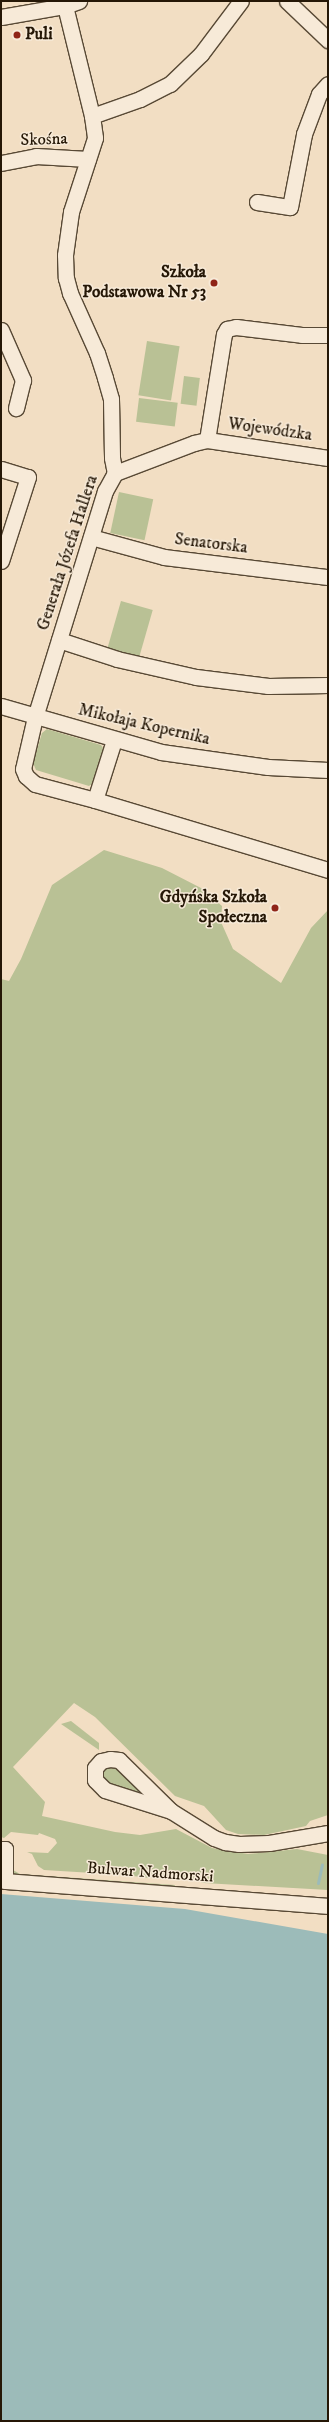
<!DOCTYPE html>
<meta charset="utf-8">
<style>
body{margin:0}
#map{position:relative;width:329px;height:2422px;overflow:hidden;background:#f2dec3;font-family:"IM FELL DW Pica",serif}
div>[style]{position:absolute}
.green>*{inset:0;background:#b9c195;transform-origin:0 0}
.water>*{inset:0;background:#9cbbb9}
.stream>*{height:3px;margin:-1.5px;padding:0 1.5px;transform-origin:1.5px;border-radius:1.5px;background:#9cbbb9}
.roads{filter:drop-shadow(1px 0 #584935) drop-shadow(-1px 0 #584935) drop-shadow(0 1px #584935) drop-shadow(0 -1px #584935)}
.minor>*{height:15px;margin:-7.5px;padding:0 7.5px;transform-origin:7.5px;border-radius:7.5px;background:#f7ead8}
.dots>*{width:11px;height:11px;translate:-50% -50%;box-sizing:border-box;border:2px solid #f7ead8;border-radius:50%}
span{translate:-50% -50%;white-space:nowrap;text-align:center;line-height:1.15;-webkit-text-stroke:3px #f7ead8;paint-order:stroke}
.poi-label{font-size:17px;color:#251706;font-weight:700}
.left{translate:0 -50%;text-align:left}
.right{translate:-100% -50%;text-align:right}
.street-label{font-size:17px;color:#251706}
.frame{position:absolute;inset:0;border:2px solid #251706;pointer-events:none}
</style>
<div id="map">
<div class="green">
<i style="left:147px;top:341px;width:33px;height:55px;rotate:9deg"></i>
<i style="left:184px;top:376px;width:16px;height:28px;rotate:7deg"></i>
<i style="left:139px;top:398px;width:39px;height:24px;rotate:7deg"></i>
<i style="left:119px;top:492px;width:35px;height:42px;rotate:12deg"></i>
<i style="left:121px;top:601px;width:33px;height:51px;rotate:16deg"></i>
<i style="clip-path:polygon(47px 729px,101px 745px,103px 748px,92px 784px,89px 786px,36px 770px,33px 763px,42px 733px)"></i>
<i style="clip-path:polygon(104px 850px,162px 868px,201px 888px,222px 906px,221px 922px,233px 949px,281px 983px,311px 928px,328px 910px,328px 1815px,310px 1821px,306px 1826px,264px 1835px,238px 1834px,226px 1830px,204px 1806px,175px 1796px,95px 1717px,74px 1703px,13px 1767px,45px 1802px,42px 1816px,115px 1832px,140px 1835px,176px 1829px,212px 1848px,248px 1854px,297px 1849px,328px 1855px,328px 1890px,204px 1883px,181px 1876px,148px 1878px,126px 1875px,44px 1870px,38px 1866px,32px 1854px,27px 1852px,48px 1853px,57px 1843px,55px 1839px,39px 1833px,38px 1835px,11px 1832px,4px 1838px,1px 1837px,1px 979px,9px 981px,21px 959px,52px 885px)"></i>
<i style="clip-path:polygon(71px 1721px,99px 1743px,99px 1750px,61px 1724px)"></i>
<i style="clip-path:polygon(114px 1763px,155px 1798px,106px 1785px,99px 1771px,101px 1767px)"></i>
<i style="clip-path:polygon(12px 1865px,13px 1870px,20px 1874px,175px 1885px,174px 1888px,12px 1877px)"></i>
</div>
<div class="water">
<i style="clip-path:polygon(1px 1894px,185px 1909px,328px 1934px,328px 2421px,1px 2421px)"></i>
</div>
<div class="stream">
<i style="left:318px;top:1883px;width:19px;rotate:-78deg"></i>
</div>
<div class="roads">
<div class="minor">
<i style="left:287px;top:1px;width:57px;rotate:43.6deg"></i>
<i style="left:65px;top:6px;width:113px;rotate:76.2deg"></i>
<i style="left:92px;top:116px;width:22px;rotate:82deg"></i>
<i style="left:95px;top:138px;width:78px;rotate:108deg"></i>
<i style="left:71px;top:212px;width:43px;rotate:97.9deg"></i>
<i style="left:65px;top:255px;width:23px;rotate:88deg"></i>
<i style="left:66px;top:278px;width:16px;rotate:75deg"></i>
<i style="left:70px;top:293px;width:66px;rotate:65.8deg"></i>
<i style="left:97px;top:353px;width:26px;rotate:72deg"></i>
<i style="left:105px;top:378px;width:22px;rotate:74deg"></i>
<i style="left:111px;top:399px;width:59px;rotate:89deg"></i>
<i style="left:112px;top:458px;width:15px;rotate:79deg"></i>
<i style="left:1px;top:17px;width:65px;rotate:-9.8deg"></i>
<i style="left:65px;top:6px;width:15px;rotate:-20deg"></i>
<i style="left:92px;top:116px;width:51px;rotate:-19.5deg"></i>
<i style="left:140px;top:99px;width:34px;rotate:-27deg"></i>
<i style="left:170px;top:84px;width:43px;rotate:-44.1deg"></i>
<i style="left:201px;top:54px;width:66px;rotate:-53deg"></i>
<i style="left:1px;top:163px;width:36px;rotate:-11deg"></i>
<i style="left:36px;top:156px;width:52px;rotate:3.3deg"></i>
<i style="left:257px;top:202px;width:33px;rotate:9deg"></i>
<i style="left:290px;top:207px;width:74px;rotate:-79.1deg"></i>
<i style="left:304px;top:134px;width:43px;rotate:-69.4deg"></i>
<i style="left:319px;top:94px;width:13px;rotate:-48deg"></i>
<i style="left:1px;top:330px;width:55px;rotate:66.3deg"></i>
<i style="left:23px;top:380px;width:29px;rotate:104deg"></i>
<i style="left:207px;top:440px;width:107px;rotate:-80.9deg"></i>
<i style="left:224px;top:334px;width:6px;rotate:-59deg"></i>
<i style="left:227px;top:329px;width:9px;rotate:-13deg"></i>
<i style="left:236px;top:327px;width:66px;rotate:6.9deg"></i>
<i style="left:302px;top:335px;width:26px"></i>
<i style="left:328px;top:458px;width:122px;rotate:-171.5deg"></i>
<i style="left:207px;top:440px;width:13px;rotate:167deg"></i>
<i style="left:194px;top:443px;width:85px;rotate:159.2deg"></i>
<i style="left:115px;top:473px;width:21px;rotate:119deg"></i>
<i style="left:105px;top:491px;width:237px;rotate:107.2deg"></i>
<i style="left:35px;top:717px;width:53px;rotate:103deg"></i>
<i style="left:23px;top:769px;width:8px;rotate:67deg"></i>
<i style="left:26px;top:776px;width:12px;rotate:42deg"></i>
<i style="left:35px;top:784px;width:62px;rotate:14.9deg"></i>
<i style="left:95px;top:800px;width:243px;rotate:16.7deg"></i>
<i style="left:1px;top:469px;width:28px;rotate:17deg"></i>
<i style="left:28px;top:477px;width:88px;rotate:107.8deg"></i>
<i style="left:91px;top:537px;width:76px;rotate:15.3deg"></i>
<i style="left:164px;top:557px;width:165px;rotate:7deg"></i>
<i style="left:59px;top:640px;width:61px;rotate:18.1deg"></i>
<i style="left:117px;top:659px;width:81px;rotate:12.8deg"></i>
<i style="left:196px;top:677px;width:73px;rotate:7.1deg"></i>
<i style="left:268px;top:686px;width:60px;rotate:-1deg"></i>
<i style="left:1px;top:706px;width:166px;rotate:16deg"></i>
<i style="left:161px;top:752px;width:108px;rotate:8deg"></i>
<i style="left:268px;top:767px;width:60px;rotate:2.9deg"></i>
<i style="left:95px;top:800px;width:63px;rotate:-72.4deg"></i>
<i style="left:171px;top:1811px;width:73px;rotate:-135.6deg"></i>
<i style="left:119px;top:1760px;width:9px;rotate:-174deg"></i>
<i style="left:110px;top:1759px;width:9px;rotate:167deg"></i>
<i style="left:101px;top:1761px;width:9px;rotate:131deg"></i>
<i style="left:95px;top:1768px;width:12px;rotate:90deg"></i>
<i style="left:95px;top:1780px;width:14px;rotate:45deg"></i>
<i style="left:105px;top:1790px;width:69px;rotate:17.7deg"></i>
<i style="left:171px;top:1811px;width:51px;rotate:32.1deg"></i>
<i style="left:214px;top:1838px;width:12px;rotate:20deg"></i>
<i style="left:225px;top:1842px;width:14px;rotate:8deg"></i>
<i style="left:239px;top:1844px;width:30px;rotate:-2deg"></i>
<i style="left:269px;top:1843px;width:60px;rotate:-9.6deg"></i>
<i style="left:1px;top:1849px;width:4px"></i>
<i style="left:5px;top:1849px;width:32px;rotate:90deg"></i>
<i style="left:5px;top:1881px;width:324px;rotate:4.4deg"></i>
</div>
</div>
<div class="dots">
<i style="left:17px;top:35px;background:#8f2418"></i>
<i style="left:214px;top:283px;background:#8f2418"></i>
<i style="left:275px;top:908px;background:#8f2418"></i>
</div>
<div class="poi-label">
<span class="left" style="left:25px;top:35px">Puli</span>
<span class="right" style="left:206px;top:283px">Szkoła<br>Podstawowa Nr 53</span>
<span class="right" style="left:267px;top:908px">Gdyńska Szkoła<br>Społeczna</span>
</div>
<div class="street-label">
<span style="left:44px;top:140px;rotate:-2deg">Skośna</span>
<span style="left:270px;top:430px;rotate:8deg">Wojewódzka</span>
<span style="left:211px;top:544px;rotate:7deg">Senatorska</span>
<span style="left:68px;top:553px;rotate:-72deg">Generała Józefa Hallera</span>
<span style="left:144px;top:725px;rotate:13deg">Mikołaja Kopernika</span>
<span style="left:150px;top:1873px;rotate:4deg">Bulwar Nadmorski</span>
</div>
<div class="frame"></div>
</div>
